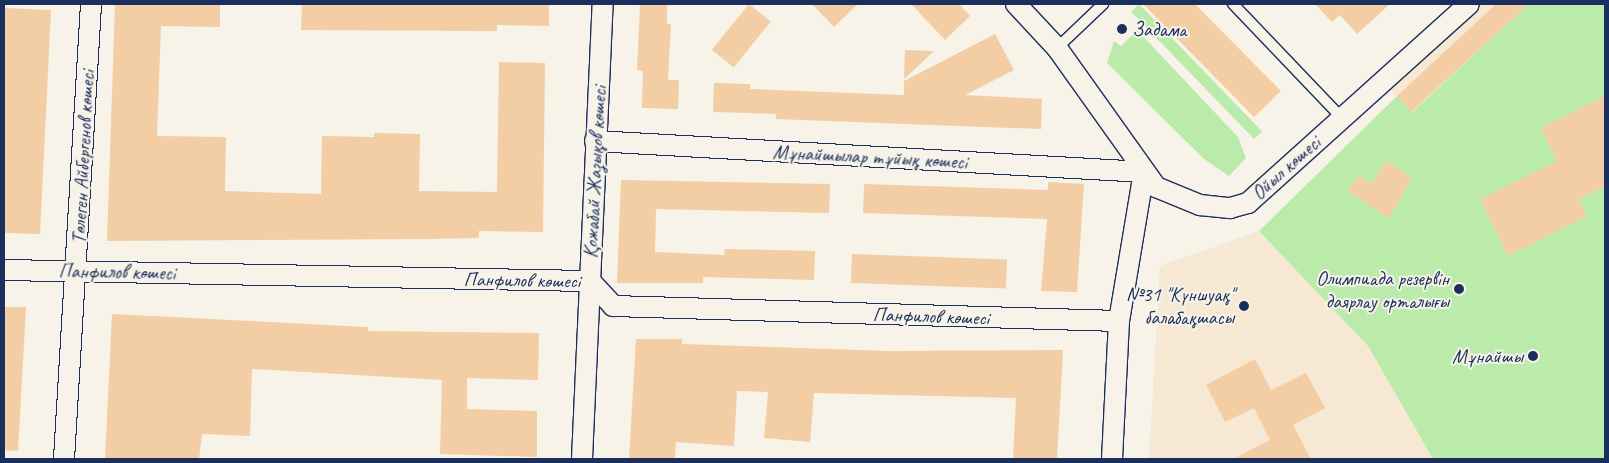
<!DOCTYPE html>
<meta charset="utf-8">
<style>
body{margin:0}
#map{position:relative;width:1609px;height:463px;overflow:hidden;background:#f7f3e8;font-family:Caveat,sans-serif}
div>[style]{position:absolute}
.built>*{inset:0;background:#f6e8d3}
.green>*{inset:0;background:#bbebab;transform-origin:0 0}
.building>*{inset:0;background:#f3cda3;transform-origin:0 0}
.roads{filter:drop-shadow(1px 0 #1b2f5e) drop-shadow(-1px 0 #1b2f5e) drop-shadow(0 1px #1b2f5e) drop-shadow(0 -1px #1b2f5e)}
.lane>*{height:10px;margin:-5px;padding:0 5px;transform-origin:5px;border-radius:5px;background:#f7f3e8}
.street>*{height:20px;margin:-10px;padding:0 10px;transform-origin:10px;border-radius:10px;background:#f7f3e8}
.dots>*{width:14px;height:14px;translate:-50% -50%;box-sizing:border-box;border:2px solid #f7f3e8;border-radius:50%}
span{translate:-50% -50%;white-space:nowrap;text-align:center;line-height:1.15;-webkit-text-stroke:4px #f7f3e8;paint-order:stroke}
.poi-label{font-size:20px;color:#1b2f5e}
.left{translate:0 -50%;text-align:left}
.right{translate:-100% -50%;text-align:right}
.street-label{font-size:20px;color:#1b2f5e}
.frame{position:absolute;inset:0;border:5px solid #1b2f5e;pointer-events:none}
</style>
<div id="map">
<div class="built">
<i style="clip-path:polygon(1476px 4px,1529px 4px,1411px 112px,1387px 86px)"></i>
<i style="clip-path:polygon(1259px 231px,1368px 346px,1433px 459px,1149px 459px,1160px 266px)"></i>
</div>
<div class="green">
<i style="left:1139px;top:4px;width:177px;height:11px;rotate:46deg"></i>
<i style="clip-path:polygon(1529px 4px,1605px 4px,1605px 459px,1433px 459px,1368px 346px,1259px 231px,1397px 96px,1412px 112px)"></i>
<i style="clip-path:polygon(1137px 30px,1238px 137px,1246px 158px,1229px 176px,1204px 159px,1107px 63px,1114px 41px,1121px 46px)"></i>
</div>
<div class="building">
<i style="clip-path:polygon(115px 4px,220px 4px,220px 27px,161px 26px,157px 136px,226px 137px,225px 191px,321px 194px,322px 136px,374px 137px,374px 133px,420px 134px,419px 191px,497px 192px,499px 62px,545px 63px,543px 232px,479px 231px,479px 238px,422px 239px,107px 241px)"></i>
<i style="clip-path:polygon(302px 4px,549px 4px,549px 26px,497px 25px,497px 31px,301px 30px)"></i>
<i style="clip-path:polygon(640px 4px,667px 4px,667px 24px,671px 24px,668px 80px,679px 80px,678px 109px,642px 108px,643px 71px,637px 70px)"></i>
<i style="left:749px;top:4px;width:28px;height:59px;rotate:39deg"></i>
<i style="clip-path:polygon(812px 4px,858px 4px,834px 27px)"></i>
<i style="clip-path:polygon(911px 4px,959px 4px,970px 16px,945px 40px)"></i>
<i style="clip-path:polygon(1143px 4px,1195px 4px,1281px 91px,1254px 117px)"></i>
<i style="clip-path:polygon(1315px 4px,1390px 4px,1357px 34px,1340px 15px,1332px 22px)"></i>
<i style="clip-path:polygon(1496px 4px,1529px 4px,1411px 112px,1397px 96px)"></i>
<i style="clip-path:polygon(5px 8px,51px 10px,40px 234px,4px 233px)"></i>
<i style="clip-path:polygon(995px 34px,1014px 70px,965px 95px,1042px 99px,1041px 129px,776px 119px,776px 114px,713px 112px,714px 83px,750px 84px,750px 89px,904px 95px,904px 81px)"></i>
<i style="clip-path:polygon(905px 50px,934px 51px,904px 79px)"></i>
<i style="clip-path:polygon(1605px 96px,1605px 186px,1579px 199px,1587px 216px,1508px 256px,1480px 199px,1557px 161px,1541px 128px)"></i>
<i style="clip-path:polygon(1386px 161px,1412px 177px,1389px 218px,1348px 191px,1359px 175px,1372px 184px)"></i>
<i style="clip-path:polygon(621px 180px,830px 184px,829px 213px,656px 209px,655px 252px,724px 255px,725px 249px,815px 251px,814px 280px,703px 277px,703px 283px,617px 283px)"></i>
<i style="clip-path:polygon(1048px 182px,1084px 184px,1077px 292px,1041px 291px,1047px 219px,863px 213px,864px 184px,1048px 190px)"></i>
<i style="left:852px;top:254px;width:155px;height:29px;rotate:2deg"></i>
<i style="clip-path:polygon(4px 307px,26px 307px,18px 451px,4px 450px)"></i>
<i style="clip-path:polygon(112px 314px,368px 327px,368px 331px,539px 333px,538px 380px,467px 378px,467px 409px,537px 411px,537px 457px,440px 454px,442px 380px,252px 369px,250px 436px,202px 434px,199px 459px,105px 459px)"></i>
<i style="clip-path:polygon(636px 339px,682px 339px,682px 344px,890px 351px,1063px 350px,1057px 459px,1013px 459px,1016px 398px,814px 393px,810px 442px,764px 438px,768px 392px,737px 391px,734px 446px,676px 442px,675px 459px,629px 459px)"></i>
<i style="clip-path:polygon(1255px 359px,1271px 390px,1306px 373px,1325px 408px,1293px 425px,1311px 459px,1233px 459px,1270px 440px,1254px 408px,1225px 422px,1206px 385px)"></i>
</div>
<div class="roads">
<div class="lane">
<i style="left:1233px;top:4px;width:158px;rotate:46.3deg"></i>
<i style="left:1057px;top:48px;width:64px;rotate:-43.7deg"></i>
</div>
<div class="street">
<i style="left:1016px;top:4px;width:60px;rotate:47deg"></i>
<i style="left:1057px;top:48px;width:171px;rotate:54.5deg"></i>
<i style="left:1156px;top:187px;width:48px;rotate:22.2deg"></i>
<i style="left:1200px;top:205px;width:30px;rotate:6deg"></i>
<i style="left:1230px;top:208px;width:19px;rotate:-16deg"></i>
<i style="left:1248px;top:203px;width:297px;rotate:-42deg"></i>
<i style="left:595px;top:141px;width:550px;rotate:3.23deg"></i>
<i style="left:4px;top:270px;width:586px;rotate:1.08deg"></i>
<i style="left:590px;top:281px;width:34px;rotate:47deg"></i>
<i style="left:613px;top:306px;width:506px;rotate:1.7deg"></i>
<i style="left:64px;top:459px;width:456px;rotate:-86.6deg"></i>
<i style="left:582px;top:459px;width:455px;rotate:-87.4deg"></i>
<i style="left:1112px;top:459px;width:138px;rotate:-87.1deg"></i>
<i style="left:1119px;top:321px;width:151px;rotate:-80.5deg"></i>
</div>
</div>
<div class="dots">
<i style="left:1122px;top:29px;background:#1b2f5e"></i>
<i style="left:1459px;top:289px;background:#1b2f5e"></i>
<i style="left:1244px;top:306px;background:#1b2f5e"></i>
<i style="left:1533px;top:356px;background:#1b2f5e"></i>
</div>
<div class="poi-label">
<span class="left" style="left:1132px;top:29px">Задама</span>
<span class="right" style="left:1449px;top:290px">Олимпиада резервін<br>даярлау орталығы</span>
<span class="right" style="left:1234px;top:306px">№31 "Күншуақ"<br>балабақшасы</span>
<span class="right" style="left:1523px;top:356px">Мұнайшы</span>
</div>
<div class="street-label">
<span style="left:83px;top:157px;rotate:-87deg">Төлеген Айбергенов көшесі</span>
<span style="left:870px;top:157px;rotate:3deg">Мұнайшылар тұйық көшесі</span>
<span style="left:1286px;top:168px;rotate:-42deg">Ойыл көшесі</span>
<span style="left:595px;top:172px;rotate:-87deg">Қожабай Жазықов көшесі</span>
<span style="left:117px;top:272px;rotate:1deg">Панфилов көшесі</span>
<span style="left:522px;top:280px;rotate:1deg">Панфилов көшесі</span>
<span style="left:931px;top:316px;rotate:2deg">Панфилов көшесі</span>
</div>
<div class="frame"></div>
</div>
